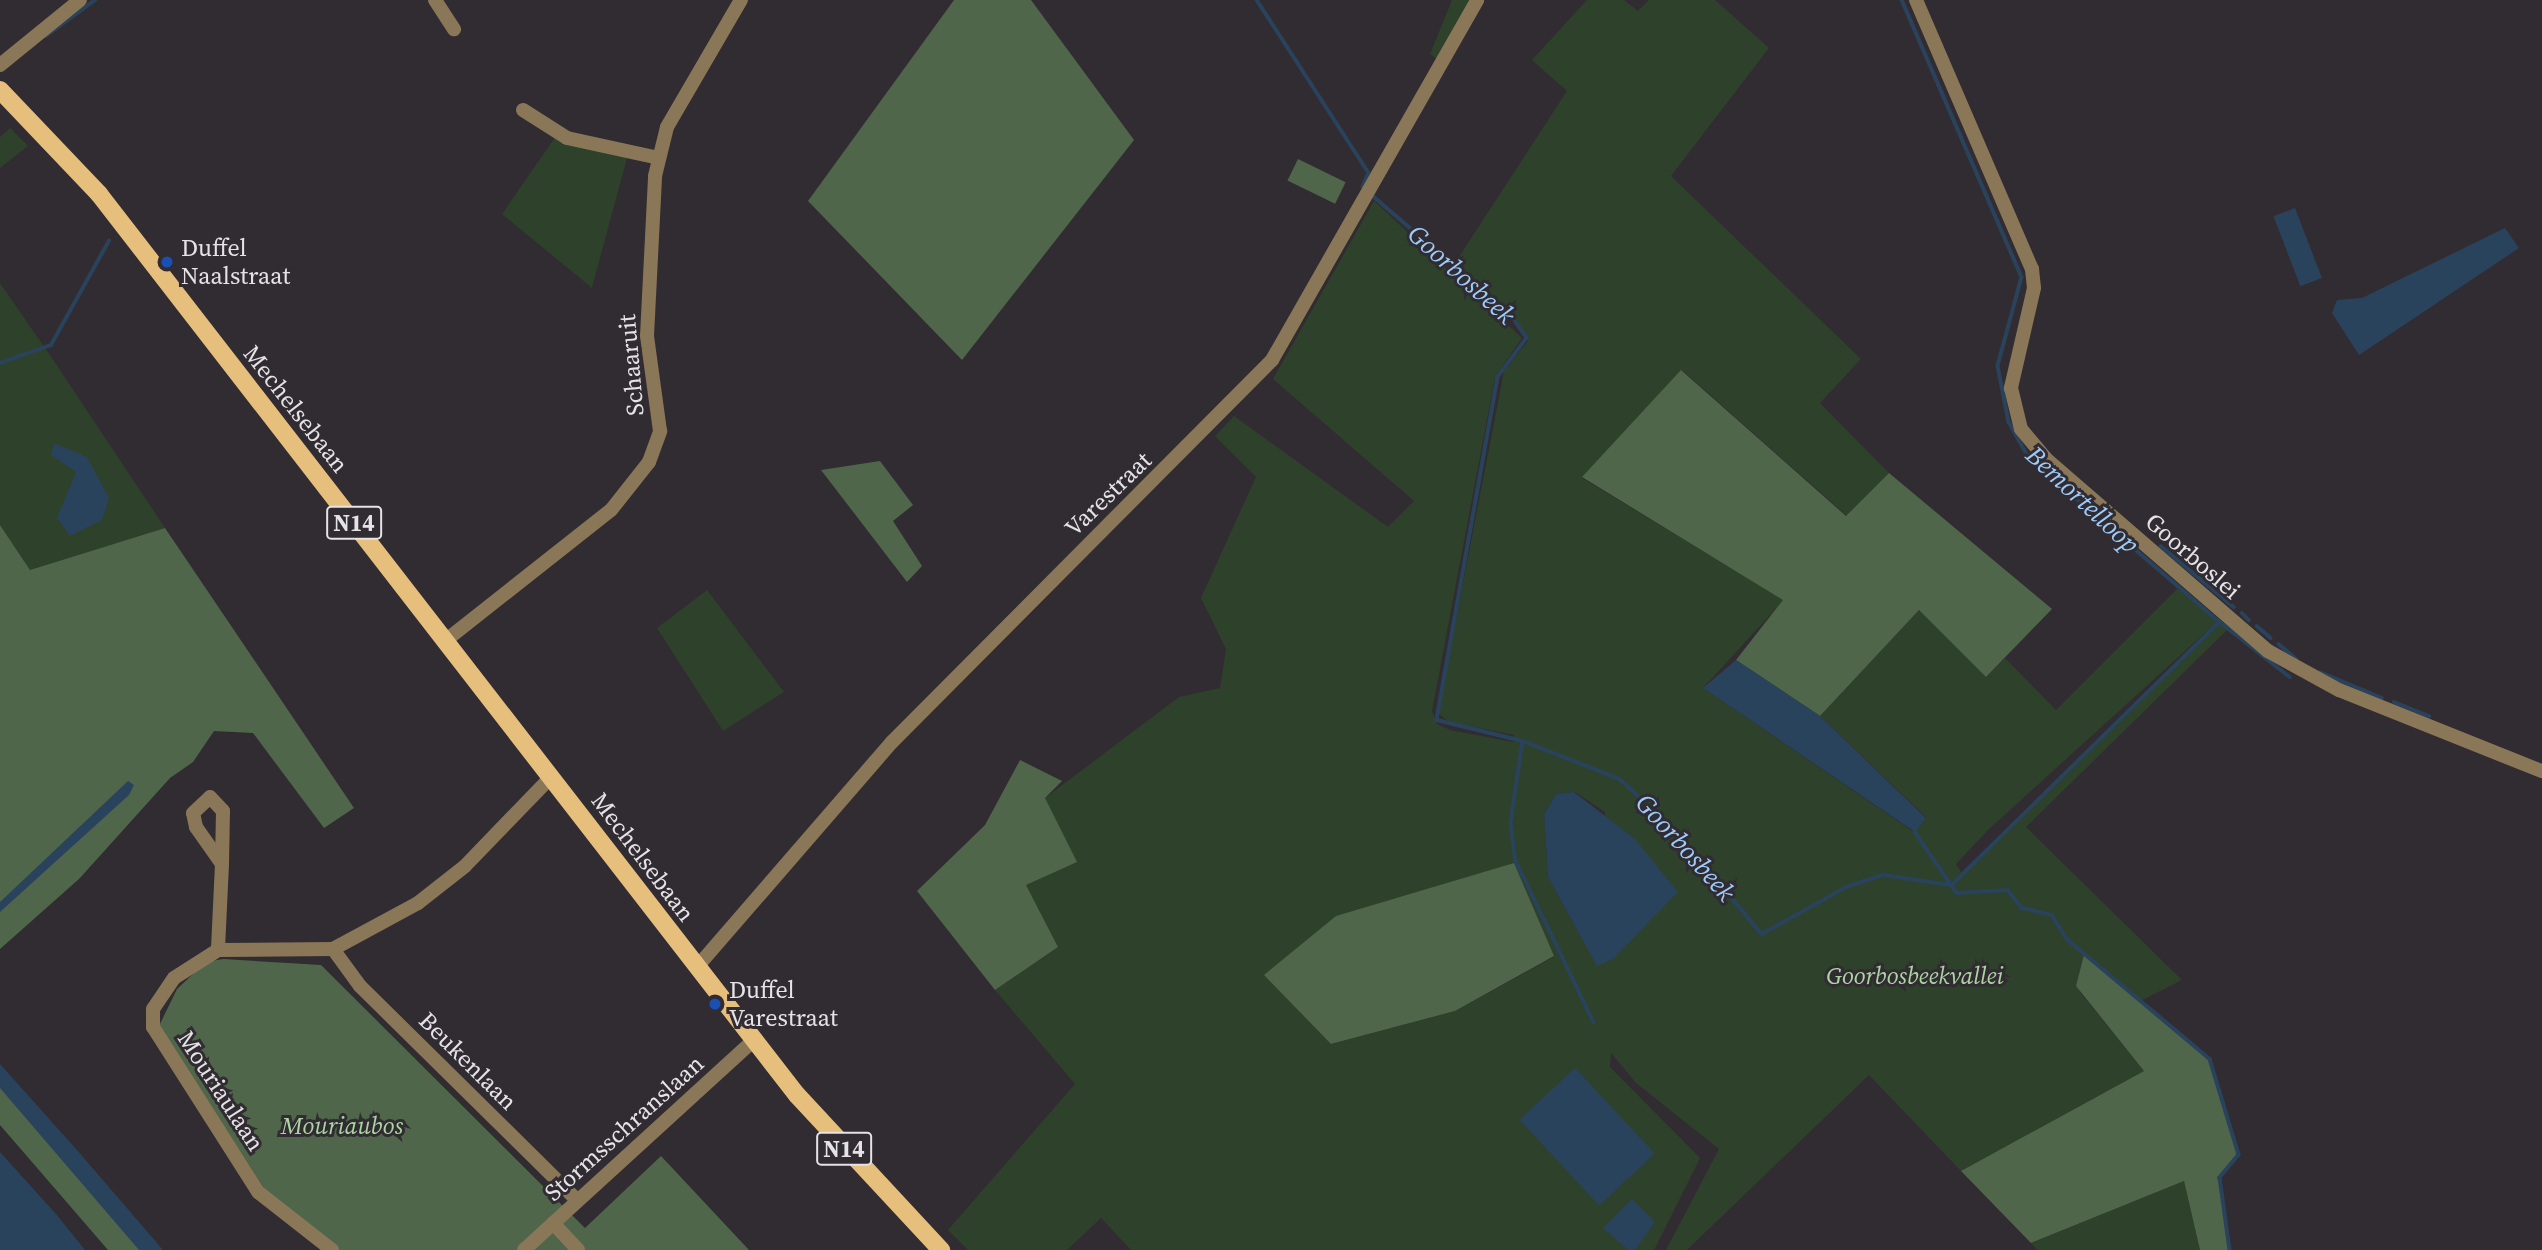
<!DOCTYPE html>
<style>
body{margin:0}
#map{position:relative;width:2542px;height:1250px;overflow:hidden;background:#312c32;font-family:"Source Serif 4",serif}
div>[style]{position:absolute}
.green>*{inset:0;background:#2e412a}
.forest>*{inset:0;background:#4f664a;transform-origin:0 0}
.water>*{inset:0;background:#2a435c;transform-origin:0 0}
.stream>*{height:3.5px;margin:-1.75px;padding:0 1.75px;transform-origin:1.75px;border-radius:1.75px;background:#2a435c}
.street>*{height:14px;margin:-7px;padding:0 7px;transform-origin:7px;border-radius:7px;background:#8a7757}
.primary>*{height:18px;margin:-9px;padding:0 9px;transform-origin:9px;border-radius:9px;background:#e7bf7c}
.dots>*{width:19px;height:19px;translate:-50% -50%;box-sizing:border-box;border:4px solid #312c32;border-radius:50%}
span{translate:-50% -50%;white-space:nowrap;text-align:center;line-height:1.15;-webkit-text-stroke:6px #312c32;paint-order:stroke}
.shield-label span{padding:2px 5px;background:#312c32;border:2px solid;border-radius:5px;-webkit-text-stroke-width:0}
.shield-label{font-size:23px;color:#e6e3e7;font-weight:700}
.poi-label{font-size:24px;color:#e6e3e7}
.left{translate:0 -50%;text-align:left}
.street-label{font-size:24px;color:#e6e3e7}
.park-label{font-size:24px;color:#abd5a1;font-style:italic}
.water-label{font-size:26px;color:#9dcbfa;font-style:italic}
</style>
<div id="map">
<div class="green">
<i style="clip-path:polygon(1452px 0,1471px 0,1437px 59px,1430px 54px)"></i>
<i style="clip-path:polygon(evenodd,1587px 0,1624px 0,1638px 11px,1649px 0,1715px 0,1769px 48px,1671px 176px,1861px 359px,1820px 403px,1889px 473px,1847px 516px,1682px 370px,1582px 478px,1784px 600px,1703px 688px,1914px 832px,1926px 817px,1820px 716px,1919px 610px,1986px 677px,2005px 658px,2056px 710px,2179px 587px,2218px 621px,1988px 830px,1956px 864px,1963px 875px,2220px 623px,2227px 630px,2026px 827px,2182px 980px,2140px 1001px,2085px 956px,2080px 992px,2144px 1071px,1961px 1171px,1869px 1075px,1687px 1250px,1666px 1250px,1719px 1149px,1636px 1083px,1611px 1053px,1610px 1067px,1700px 1158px,1654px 1250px,1131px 1250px,1101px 1218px,1067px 1250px,968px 1250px,948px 1230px,1075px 1084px,995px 990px,1058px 947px,1026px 885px,1045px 798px,1179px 697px,1220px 688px,1226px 649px,1201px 598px,1256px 477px,1215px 436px,1234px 416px,1388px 527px,1414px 501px,1273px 379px,1374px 201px,1522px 338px,1495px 377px,1432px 711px,1437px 724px,1450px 730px,1513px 742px,1514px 735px,1449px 722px,1438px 713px,1504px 371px,1528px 341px,1507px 308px,1455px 263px,1567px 91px,1532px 60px,1587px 0,1575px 792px,1605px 812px,1597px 965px,1548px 877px,1544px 814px,1556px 794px,1575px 792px,1587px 0,1514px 864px,1554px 957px,1455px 1011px,1332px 1044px,1327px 1036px,1514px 864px)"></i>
<i style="clip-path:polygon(10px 128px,28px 146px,0 168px,0 137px)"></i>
<i style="clip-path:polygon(556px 136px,628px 154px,592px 288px,502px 214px)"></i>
<i style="clip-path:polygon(0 283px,54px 361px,165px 528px,30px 570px,0 525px)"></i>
<i style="clip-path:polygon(707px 590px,784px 692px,723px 731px,657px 628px)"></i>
<i style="clip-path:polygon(2184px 1181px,2200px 1250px,2037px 1250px,2031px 1243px)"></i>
</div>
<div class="forest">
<i style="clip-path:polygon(954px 0,1031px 0,1134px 140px,962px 360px,808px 201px)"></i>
<i style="left:1298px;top:159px;width:53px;height:24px;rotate:26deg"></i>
<i style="clip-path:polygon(1681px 370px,1846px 516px,1889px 473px,2052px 609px,1986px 677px,1919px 610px,1820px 716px,1736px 660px,1783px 600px,1582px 477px)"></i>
<i style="clip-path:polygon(880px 461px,913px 505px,893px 521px,922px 566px,907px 582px,821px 470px)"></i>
<i style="clip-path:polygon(0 525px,30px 570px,165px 528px,354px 808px,324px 828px,253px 733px,214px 731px,193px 762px,170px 778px,79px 879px,0 949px)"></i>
<i style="clip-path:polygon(1020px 760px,1062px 781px,1045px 798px,1077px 862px,1026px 885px,1058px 947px,995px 990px,917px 891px,985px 825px)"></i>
<i style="clip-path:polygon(1514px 863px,1554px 956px,1455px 1011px,1331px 1044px,1264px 975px,1336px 916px)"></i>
<i style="clip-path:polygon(2084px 955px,2210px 1059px,2239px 1155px,2220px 1179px,2230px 1250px,2200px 1250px,2184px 1181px,2031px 1243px,1961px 1171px,2144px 1071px,2076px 986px)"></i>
<i style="clip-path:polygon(223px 959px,321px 965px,585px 1228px,661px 1156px,749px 1250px,338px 1250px,268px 1194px,159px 1026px,177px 989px,206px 962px)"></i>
<i style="clip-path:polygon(0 1067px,157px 1250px,108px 1250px,0 1125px)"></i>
</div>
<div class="water">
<i style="left:2295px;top:208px;width:75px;height:23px;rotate:69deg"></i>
<i style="clip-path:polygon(2505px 228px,2519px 248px,2359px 355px,2332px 313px,2337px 300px,2362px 298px)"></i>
<i style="clip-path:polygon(54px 443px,87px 457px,109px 498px,102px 520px,70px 536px,57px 518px,76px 472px,51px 455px)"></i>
<i style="clip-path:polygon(1736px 660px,1820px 716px,1926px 818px,1915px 832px,1703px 688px)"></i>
<i style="clip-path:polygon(128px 781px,134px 785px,129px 795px,0 912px,0 902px)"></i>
<i style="clip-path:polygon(1574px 792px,1635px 839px,1678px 892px,1613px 959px,1597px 966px,1548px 877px,1544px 814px,1556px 794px)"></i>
<i style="clip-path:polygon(0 1064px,77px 1150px,163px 1250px,139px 1250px,0 1088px)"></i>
<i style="left:1575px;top:1068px;width:117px;height:76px;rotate:47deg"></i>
<i style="clip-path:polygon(0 1152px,56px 1214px,85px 1250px,0 1250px)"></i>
<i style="clip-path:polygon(1632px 1199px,1655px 1222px,1635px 1250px,1628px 1250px,1603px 1228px)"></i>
</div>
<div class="stream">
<i style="left:1257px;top:0;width:206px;rotate:57.1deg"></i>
<i style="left:1369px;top:173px;width:15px;rotate:113deg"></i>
<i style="left:1902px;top:0;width:302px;rotate:66.6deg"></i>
<i style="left:2022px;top:277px;width:92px;rotate:105.1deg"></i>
<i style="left:1998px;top:366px;width:57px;rotate:78.9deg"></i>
<i style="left:2009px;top:422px;width:41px;rotate:60.9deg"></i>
<i style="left:2029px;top:458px;width:252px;rotate:40.7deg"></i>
<i style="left:2220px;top:622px;width:375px;rotate:135.5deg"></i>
<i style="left:46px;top:36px;width:61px;rotate:-36.3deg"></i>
<i style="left:1372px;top:195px;width:184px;rotate:40.8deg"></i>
<i style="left:1511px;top:315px;width:28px;rotate:55deg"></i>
<i style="left:1527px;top:338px;width:49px;rotate:126.6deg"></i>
<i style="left:1498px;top:377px;width:348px;rotate:100.1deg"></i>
<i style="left:1437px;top:720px;width:89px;rotate:13.7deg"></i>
<i style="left:1523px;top:741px;width:104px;rotate:21.4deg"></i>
<i style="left:1620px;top:779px;width:69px;rotate:42.7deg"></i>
<i style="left:1671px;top:826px;width:141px;rotate:49.9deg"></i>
<i style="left:1762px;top:934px;width:96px;rotate:-29.2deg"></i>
<i style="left:1846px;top:887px;width:40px;rotate:-18deg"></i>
<i style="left:1884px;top:875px;width:69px;rotate:8.4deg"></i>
<i style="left:0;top:363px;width:54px;rotate:-19.4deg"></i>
<i style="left:51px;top:345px;width:119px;rotate:-60.9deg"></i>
<i style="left:2161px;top:546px;width:95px;rotate:39.9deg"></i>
<i style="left:2242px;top:613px;width:10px;rotate:45deg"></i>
<i style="left:2220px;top:622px;width:89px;rotate:38.2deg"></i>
<i style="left:2257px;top:626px;width:18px;rotate:41deg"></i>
<i style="left:2279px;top:644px;width:23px;rotate:41deg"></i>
<i style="left:2320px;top:672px;width:67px;rotate:22.8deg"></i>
<i style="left:2394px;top:702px;width:38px;rotate:22deg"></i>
<i style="left:1523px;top:741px;width:83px;rotate:98.3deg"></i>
<i style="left:1511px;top:823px;width:38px;rotate:83deg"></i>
<i style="left:1516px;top:861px;width:179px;rotate:64.2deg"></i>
<i style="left:1915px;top:832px;width:74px;rotate:55.5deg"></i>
<i style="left:1957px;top:893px;width:51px;rotate:-3.4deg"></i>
<i style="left:2008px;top:890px;width:23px;rotate:52deg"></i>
<i style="left:2022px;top:908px;width:31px;rotate:13deg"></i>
<i style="left:2052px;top:915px;width:28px;rotate:58deg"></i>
<i style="left:2067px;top:939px;width:187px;rotate:40deg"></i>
<i style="left:2210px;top:1059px;width:100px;rotate:73.2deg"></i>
<i style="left:2239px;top:1155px;width:30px;rotate:130deg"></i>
<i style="left:2220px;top:1178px;width:73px;rotate:82.1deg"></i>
</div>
<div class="street">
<i style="left:435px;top:0;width:35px;rotate:57deg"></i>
<i style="left:1916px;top:0;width:293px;rotate:66.7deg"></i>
<i style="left:2032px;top:269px;width:19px;rotate:84deg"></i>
<i style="left:2034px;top:288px;width:103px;rotate:103deg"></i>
<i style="left:2011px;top:388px;width:42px;rotate:76.3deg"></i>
<i style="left:2021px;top:429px;width:38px;rotate:50deg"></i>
<i style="left:2045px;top:458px;width:295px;rotate:40.9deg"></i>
<i style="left:2268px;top:651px;width:81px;rotate:28.8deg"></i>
<i style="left:2339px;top:690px;width:219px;rotate:21.8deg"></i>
<i style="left:0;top:65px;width:103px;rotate:-39.1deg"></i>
<i style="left:523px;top:110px;width:52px;rotate:32.5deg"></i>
<i style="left:567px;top:138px;width:94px;rotate:12.3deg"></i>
<i style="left:445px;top:641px;width:211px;rotate:-38.3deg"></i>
<i style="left:611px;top:510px;width:61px;rotate:-51.6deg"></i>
<i style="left:649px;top:462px;width:33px;rotate:-70deg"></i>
<i style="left:660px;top:431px;width:96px;rotate:-97.8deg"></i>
<i style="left:647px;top:336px;width:160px;rotate:-87.1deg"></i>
<i style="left:655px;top:176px;width:50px;rotate:-76.2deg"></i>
<i style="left:667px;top:127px;width:147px;rotate:-59.8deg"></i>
<i style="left:222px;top:864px;width:45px;rotate:-125.1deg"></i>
<i style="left:196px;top:827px;width:14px;rotate:-102deg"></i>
<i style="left:193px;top:813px;width:23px;rotate:-43deg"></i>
<i style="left:210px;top:797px;width:19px;rotate:47deg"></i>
<i style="left:223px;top:811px;width:53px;rotate:91.1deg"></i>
<i style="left:222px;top:864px;width:86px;rotate:92.7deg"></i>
<i style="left:218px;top:950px;width:52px;rotate:147.5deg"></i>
<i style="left:174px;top:978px;width:37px;rotate:124deg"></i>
<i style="left:153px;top:1009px;width:18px;rotate:90deg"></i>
<i style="left:153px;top:1027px;width:196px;rotate:57.5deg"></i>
<i style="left:258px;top:1192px;width:94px;rotate:38.1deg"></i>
<i style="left:333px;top:949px;width:46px;rotate:53.9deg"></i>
<i style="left:360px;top:986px;width:305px;rotate:44.6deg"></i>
<i style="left:218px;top:950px;width:115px;rotate:-0.5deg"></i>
<i style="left:333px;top:949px;width:97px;rotate:-28.4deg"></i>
<i style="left:418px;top:903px;width:60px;rotate:-38.2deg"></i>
<i style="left:465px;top:866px;width:124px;rotate:-46deg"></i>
<i style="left:697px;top:967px;width:298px;rotate:-49.1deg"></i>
<i style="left:892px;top:742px;width:539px;rotate:-45.15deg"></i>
<i style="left:1272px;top:360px;width:414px;rotate:-60.3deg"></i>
<i style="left:553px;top:1223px;width:37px;rotate:47deg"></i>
<i style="left:524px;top:1250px;width:311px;rotate:-42.4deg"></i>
</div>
<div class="primary">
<i style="left:0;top:90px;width:144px;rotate:46.4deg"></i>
<i style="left:99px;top:194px;width:1140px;rotate:52.24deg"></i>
<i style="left:797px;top:1095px;width:212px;rotate:47.1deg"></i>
</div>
<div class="dots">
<i style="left:167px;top:262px;background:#1a4fb4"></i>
<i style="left:715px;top:1004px;background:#1a4fb4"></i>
</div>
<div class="shield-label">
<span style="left:354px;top:523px">N14</span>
<span style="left:844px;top:1149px">N14</span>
</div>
<div class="poi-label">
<span class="left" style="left:181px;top:262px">Duffel<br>Naalstraat</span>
<span class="left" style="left:729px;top:1004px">Duffel<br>Varestraat</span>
</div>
<div class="street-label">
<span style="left:631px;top:365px;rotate:-95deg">Schaaruit</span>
<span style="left:296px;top:409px;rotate:52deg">Mechelsebaan</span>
<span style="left:1108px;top:494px;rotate:-44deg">Varestraat</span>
<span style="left:2193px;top:556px;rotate:41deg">Goorboslei</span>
<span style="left:643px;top:857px;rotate:53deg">Mechelsebaan</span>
<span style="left:468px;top:1061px;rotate:45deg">Beukenlaan</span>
<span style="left:221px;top:1091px;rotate:57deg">Mouriaulaan</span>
<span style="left:624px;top:1128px;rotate:-42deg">Stormsschranslaan</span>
</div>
<div class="park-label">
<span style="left:1915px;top:976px">Goorbosbeekvallei</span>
<span style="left:342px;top:1126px">Mouriaubos</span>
</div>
<div class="water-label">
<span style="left:1461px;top:275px;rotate:42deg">Goorbosbeek</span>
<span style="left:2082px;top:500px;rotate:43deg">Bemortelloop</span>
<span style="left:1685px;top:848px;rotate:48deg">Goorbosbeek</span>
</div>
</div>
